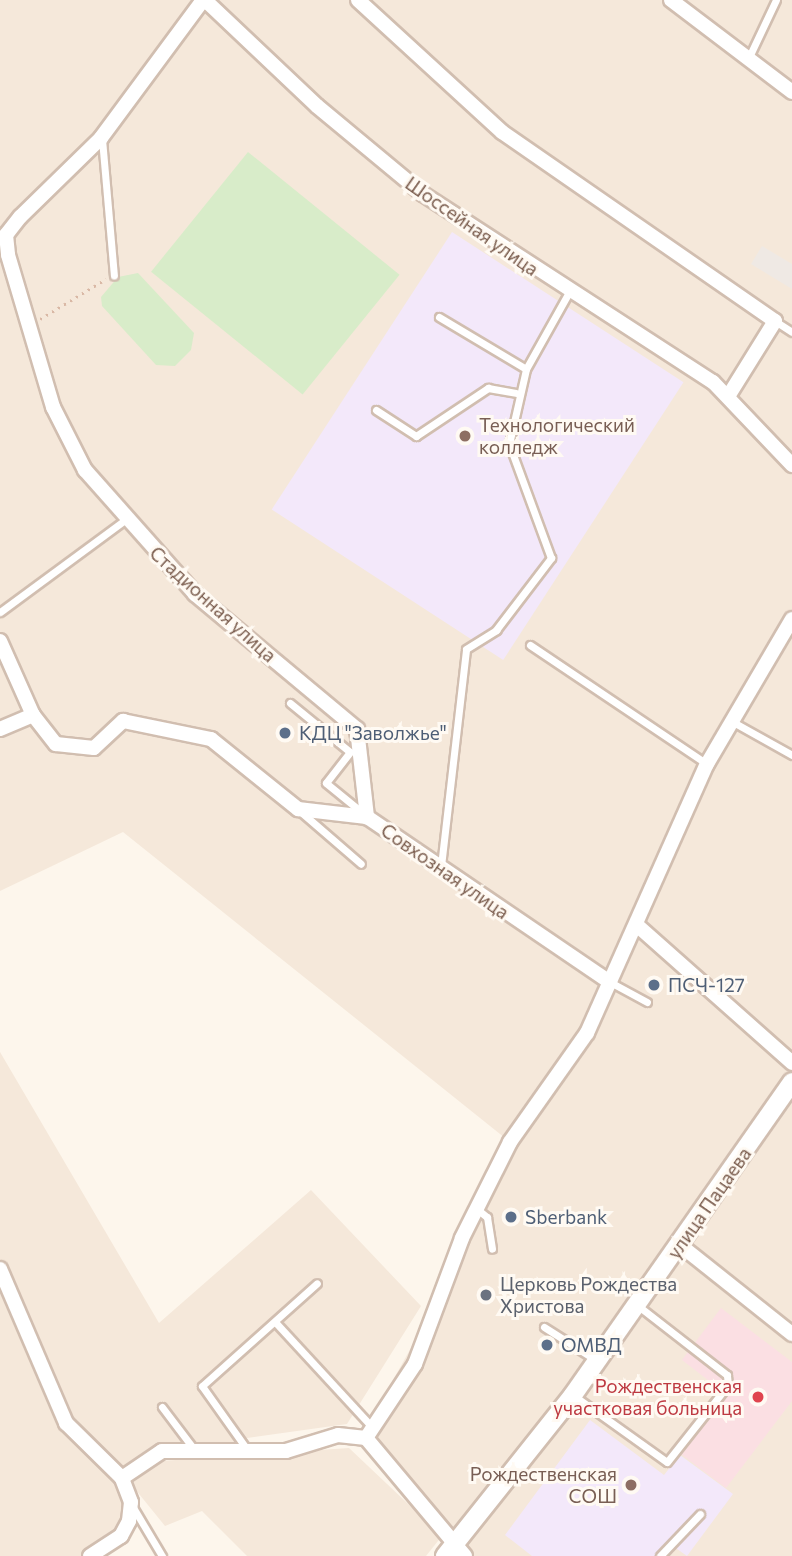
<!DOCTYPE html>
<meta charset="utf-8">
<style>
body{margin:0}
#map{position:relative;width:792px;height:1556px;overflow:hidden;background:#fdf6ec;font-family:Commissioner,sans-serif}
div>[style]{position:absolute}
.residential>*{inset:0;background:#f5e8da}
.industrial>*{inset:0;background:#efe9e4}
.education>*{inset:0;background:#f3e8fa;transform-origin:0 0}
.medical>*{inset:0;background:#fbdfe3}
.green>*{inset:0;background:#d8ecc9;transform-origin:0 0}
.path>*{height:2.5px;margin-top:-1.25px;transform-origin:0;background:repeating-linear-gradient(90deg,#d9b8a5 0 2px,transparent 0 7px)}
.roads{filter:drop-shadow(2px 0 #d1beb0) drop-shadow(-2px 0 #d1beb0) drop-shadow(0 2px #d1beb0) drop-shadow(0 -2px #d1beb0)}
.service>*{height:7px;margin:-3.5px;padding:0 3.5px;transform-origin:3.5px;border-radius:3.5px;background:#fff}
.minor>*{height:14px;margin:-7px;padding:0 7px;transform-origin:7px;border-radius:7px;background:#fff}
.tertiary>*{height:18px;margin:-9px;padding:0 9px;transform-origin:9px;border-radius:9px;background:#fff}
.dots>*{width:19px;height:19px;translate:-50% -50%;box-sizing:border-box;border:4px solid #fffaf3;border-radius:50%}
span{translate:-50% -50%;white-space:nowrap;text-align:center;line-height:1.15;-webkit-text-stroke:6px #fffaf3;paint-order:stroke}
.street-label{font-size:19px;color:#7a5c4d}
.education-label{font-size:19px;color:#785e54}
.left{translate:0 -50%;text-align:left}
.right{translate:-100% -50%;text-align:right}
.service-label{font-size:19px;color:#4e5e75}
.worship-label{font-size:19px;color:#5b616d}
.health-label{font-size:19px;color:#be3a42}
</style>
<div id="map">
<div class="residential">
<i style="clip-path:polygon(0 0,792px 0,792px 1556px,472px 1556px,374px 1453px,369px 1423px,431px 1312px,510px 1142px,123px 832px,0 891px)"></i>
<i style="clip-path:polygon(0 1052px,159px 1323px,311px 1190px,421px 1306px,347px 1424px,240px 1439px,246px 1448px,162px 1451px,122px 1478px,129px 1521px,90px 1556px,0 1556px)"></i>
<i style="clip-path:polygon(349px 1448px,442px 1536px,426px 1556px,247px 1556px,202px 1511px,165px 1526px,131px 1484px,161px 1461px)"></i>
</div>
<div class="industrial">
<i style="clip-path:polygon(762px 246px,792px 264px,792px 289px,751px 264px)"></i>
</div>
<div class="education">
<i style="left:452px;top:232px;width:276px;height:331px;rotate:33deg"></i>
<i style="clip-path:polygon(590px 1420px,664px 1475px,680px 1455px,733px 1494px,687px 1556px,670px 1544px,661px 1556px,532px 1556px,505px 1535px)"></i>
</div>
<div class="medical">
<i style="clip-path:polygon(721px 1308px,792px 1362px,792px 1401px,726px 1488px,681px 1454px,726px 1394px,682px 1360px)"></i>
</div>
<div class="green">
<i style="left:248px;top:152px;width:195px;height:154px;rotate:39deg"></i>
<i style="clip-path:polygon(138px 273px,194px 333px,191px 350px,175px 366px,156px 365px,102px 306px,101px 297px,118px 277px)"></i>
</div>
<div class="path">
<i style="left:40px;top:319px;width:77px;rotate:-31.2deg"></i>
</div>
<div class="roads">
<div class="service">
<i style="left:749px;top:57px;width:63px;rotate:-64.7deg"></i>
<i style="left:102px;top:139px;width:137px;rotate:85deg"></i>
<i style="left:439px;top:317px;width:101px;rotate:30.9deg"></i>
<i style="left:526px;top:369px;width:88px;rotate:-60.8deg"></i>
<i style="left:775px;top:321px;width:20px;rotate:33deg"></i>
<i style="left:376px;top:410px;width:48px;rotate:33deg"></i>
<i style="left:416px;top:436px;width:87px;rotate:-33.7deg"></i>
<i style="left:488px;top:388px;width:28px;rotate:10deg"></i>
<i style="left:0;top:612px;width:155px;rotate:-36.4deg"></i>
<i style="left:530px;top:645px;width:213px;rotate:33.9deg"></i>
<i style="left:290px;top:703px;width:77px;rotate:39.2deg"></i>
<i style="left:350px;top:752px;width:39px;rotate:128deg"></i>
<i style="left:326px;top:783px;width:49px;rotate:39.2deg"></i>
<i style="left:733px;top:722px;width:68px;rotate:29.2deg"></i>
<i style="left:301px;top:812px;width:79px;rotate:40.9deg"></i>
<i style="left:441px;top:866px;width:218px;rotate:-83.4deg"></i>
<i style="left:466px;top:649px;width:36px;rotate:-32deg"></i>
<i style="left:496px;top:630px;width:91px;rotate:-52.6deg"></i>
<i style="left:551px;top:558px;width:121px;rotate:-110.2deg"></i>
<i style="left:509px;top:444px;width:77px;rotate:-77.2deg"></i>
<i style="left:610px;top:982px;width:42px;rotate:28.4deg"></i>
<i style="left:477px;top:1209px;width:13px;rotate:39deg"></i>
<i style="left:487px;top:1217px;width:32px;rotate:81deg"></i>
<i style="left:276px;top:1323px;width:140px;rotate:47.3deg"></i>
<i style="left:544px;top:1327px;width:62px;rotate:32.4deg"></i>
<i style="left:573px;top:1395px;width:115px;rotate:35.5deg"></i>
<i style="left:667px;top:1462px;width:98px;rotate:-51.6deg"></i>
<i style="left:728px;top:1385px;width:10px;rotate:-96deg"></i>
<i style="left:727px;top:1375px;width:114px;rotate:-142.1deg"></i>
<i style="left:162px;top:1407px;width:51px;rotate:52.9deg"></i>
<i style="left:246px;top:1448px;width:76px;rotate:-125.4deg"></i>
<i style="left:202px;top:1386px;width:154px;rotate:-41.8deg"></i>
<i style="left:134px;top:1509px;width:55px;rotate:59.2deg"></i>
<i style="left:660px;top:1556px;width:58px;rotate:-46.4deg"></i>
</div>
<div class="minor">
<i style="left:203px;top:0;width:172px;rotate:126.5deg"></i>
<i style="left:101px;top:138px;width:113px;rotate:135.7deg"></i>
<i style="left:20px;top:217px;width:23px;rotate:128deg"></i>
<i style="left:6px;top:235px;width:20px;rotate:84deg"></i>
<i style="left:8px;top:255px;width:159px;rotate:73.5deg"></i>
<i style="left:53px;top:407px;width:71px;rotate:63.1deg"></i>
<i style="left:85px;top:470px;width:166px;rotate:48.4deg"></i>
<i style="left:195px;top:594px;width:211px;rotate:39.8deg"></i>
<i style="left:357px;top:729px;width:89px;rotate:83.5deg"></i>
<i style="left:205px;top:0;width:154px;rotate:43.4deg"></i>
<i style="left:317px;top:106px;width:138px;rotate:39.7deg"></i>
<i style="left:423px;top:194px;width:346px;rotate:33deg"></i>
<i style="left:713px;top:382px;width:115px;rotate:46.4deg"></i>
<i style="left:358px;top:0;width:195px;rotate:42.5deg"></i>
<i style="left:502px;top:132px;width:332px;rotate:34.7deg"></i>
<i style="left:775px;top:321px;width:87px;rotate:121.9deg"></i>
<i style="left:671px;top:0;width:152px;rotate:37.2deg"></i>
<i style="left:0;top:641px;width:81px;rotate:66deg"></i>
<i style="left:0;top:729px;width:36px;rotate:-23deg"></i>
<i style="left:33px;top:715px;width:37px;rotate:52deg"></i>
<i style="left:56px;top:744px;width:38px;rotate:6deg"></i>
<i style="left:94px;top:748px;width:40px;rotate:-43deg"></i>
<i style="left:123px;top:721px;width:90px;rotate:11.6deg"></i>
<i style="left:211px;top:739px;width:112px;rotate:38.8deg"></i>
<i style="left:298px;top:809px;width:69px;rotate:6.6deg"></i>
<i style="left:367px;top:817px;width:294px;rotate:34.2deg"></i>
<i style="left:639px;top:927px;width:205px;rotate:41.6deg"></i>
<i style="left:680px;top:1245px;width:143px;rotate:38.5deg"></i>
<i style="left:0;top:1269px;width:168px;rotate:66.8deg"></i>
<i style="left:66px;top:1423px;width:78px;rotate:44.5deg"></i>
<i style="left:90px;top:1556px;width:37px;rotate:-33deg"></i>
<i style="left:121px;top:1536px;width:17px;rotate:-62deg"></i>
<i style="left:129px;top:1521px;width:19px;rotate:-84deg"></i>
<i style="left:131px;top:1502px;width:26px;rotate:-111deg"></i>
<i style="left:122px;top:1478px;width:48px;rotate:-34deg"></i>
<i style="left:162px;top:1451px;width:124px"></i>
<i style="left:286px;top:1451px;width:54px;rotate:-17.1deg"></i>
<i style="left:338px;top:1435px;width:28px;rotate:6deg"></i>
<i style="left:465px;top:1556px;width:154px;rotate:-130deg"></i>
<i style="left:366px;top:1438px;width:89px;rotate:-56.5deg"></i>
<i style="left:415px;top:1364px;width:134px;rotate:-69.5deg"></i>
<i style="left:462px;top:1238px;width:107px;rotate:-63.4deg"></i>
<i style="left:510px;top:1142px;width:133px;rotate:-54.8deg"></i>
<i style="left:587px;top:1033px;width:295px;rotate:-66deg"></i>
<i style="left:707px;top:764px;width:168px;rotate:-59.6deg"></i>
</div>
<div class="tertiary">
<i style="left:445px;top:1556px;width:206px;rotate:-51.5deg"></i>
<i style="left:573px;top:1395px;width:382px;rotate:-55deg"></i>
</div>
</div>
<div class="dots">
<i style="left:465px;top:436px;background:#8d6e63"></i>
<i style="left:285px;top:733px;background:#5c6f8a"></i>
<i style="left:654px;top:985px;background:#5c6f8a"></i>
<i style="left:511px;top:1217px;background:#5c6f8a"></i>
<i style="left:486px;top:1295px;background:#6b7280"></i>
<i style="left:547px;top:1345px;background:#5c6f8a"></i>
<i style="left:758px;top:1397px;background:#e0444e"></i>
<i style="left:631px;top:1485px;background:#8d6e63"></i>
</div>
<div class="street-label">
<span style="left:472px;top:226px;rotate:35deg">Шоссейная улица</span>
<span style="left:213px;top:604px;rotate:42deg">Стадионная улица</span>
<span style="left:445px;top:871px;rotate:35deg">Совхозная улица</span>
<span style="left:709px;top:1203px;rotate:-55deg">улица Пацаева</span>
</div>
<div class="education-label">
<span class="left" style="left:479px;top:436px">Технологический<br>колледж</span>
<span class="right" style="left:617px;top:1485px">Рождественская<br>СОШ</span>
</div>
<div class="service-label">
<span class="left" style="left:299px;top:733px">КДЦ "Заволжье"</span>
<span class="left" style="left:668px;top:985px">ПСЧ-127</span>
<span class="left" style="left:525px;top:1217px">Sberbank</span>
<span class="left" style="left:561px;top:1345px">ОМВД</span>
</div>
<div class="worship-label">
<span class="left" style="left:500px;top:1295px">Церковь Рождества<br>Христова</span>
</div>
<div class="health-label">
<span class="right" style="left:742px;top:1397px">Рождественская<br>участковая больница</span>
</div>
</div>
